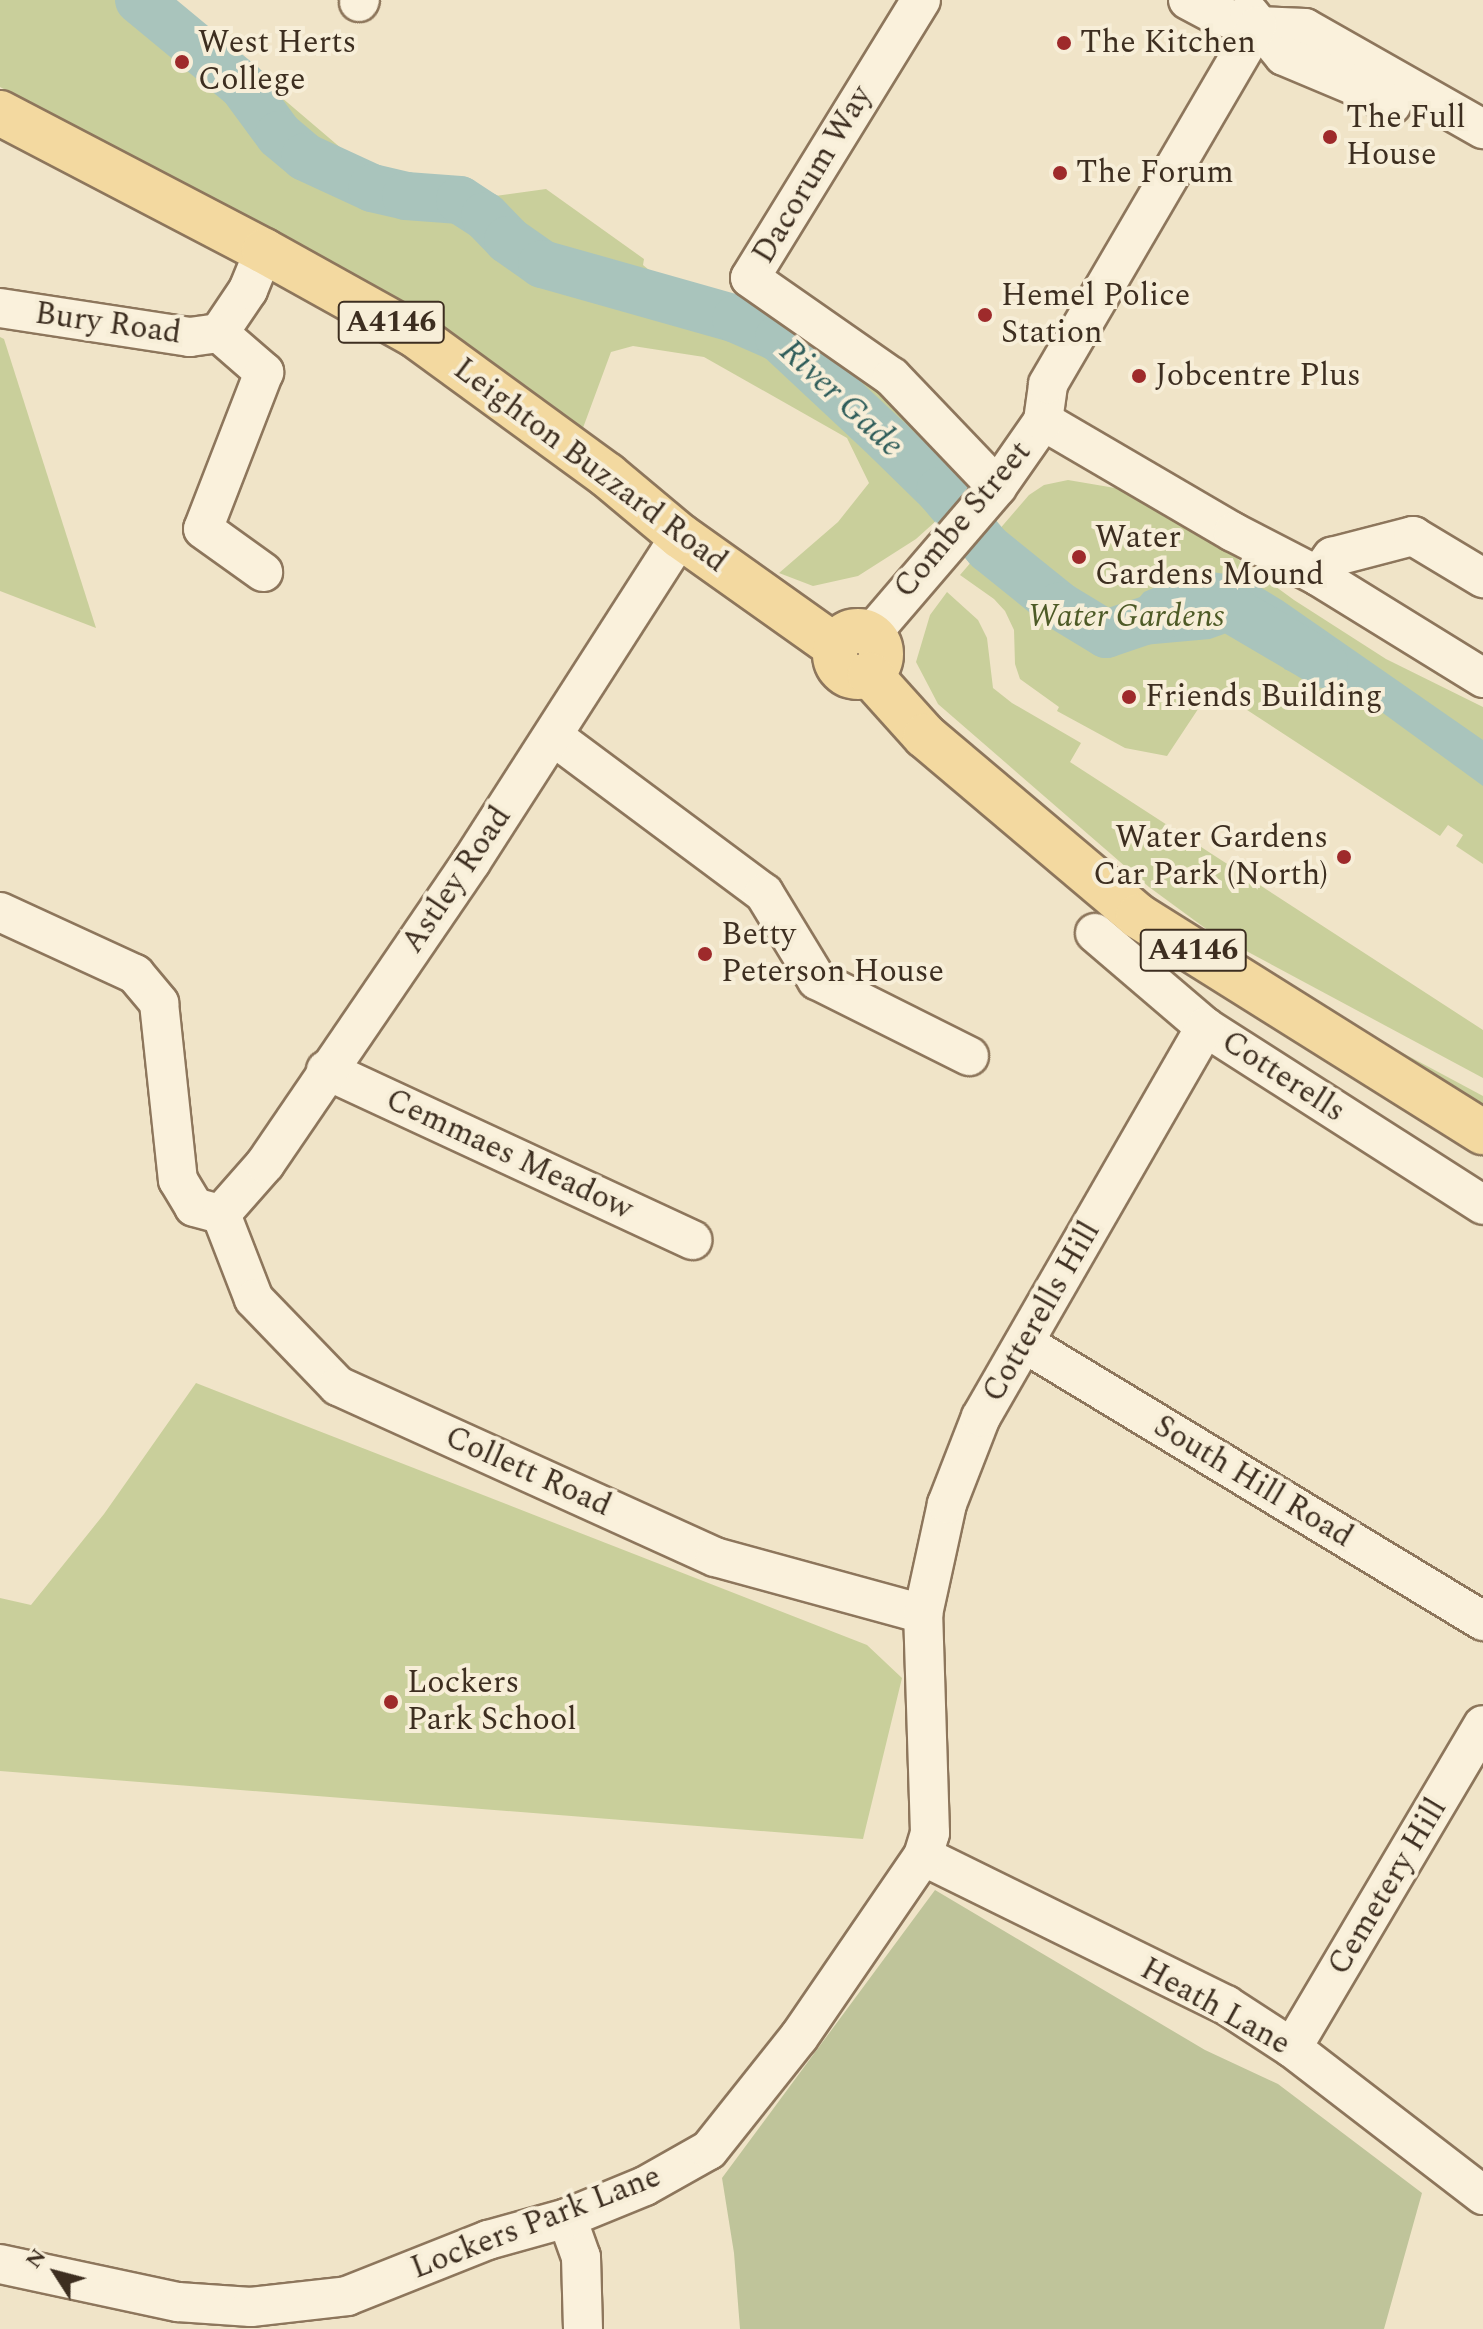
<!DOCTYPE html>
<style>
body{margin:0}
#map{position:relative;width:1483px;height:2329px;overflow:hidden;background:#f0e4c8;font-family:Spectral,serif}
div>[style]{position:absolute}
.green>*{inset:0;background:#c9cf9b}
.cemetery>*{inset:0;background:#bfc49a}
.water>*{inset:0;background:#a9c4bc}
.river>*{height:48px;margin:-24px;padding:0 24px;transform-origin:24px;border-radius:24px;background:#a9c4bc}
.roads{filter:drop-shadow(2px 0 #8d765c) drop-shadow(-2px 0 #8d765c) drop-shadow(0 2px #8d765c) drop-shadow(0 -2px #8d765c)}
.minor>*{height:38px;margin:-19px;padding:0 19px;transform-origin:19px;border-radius:19px;background:#faf1dc}
.major>*{height:44px;margin:-22px;padding:0 22px;transform-origin:22px;border-radius:22px;background:#f3d9a0}
.major>.ring{margin:-22px;padding:0;box-sizing:content-box;background:none;border:44px solid #f3d9a0;border-radius:50%}
.dots>*{width:22px;height:22px;translate:-50% -50%;box-sizing:border-box;border:4px solid #f7eed8;border-radius:50%}
span{translate:-50% -50%;white-space:nowrap;text-align:center;line-height:1.15;-webkit-text-stroke:8px #f7eed8;paint-order:stroke}
.shield-label span{padding:2px 6px;background:#f7eed8;border:2px solid;border-radius:6px;-webkit-text-stroke-width:0}
.shield-label{font-size:30px;color:#3d2e20;font-weight:700}
.poi-label{font-size:32px;color:#3d2e20}
.left{translate:0 -50%;text-align:left}
.right{translate:-100% -50%;text-align:right}
.street-label{font-size:32px;color:#3d2e20}
.park-label{font-size:32px;color:#4d5a26;font-style:italic}
.water-label{font-size:34px;color:#2f5d5a;font-style:italic}
.north{position:absolute;left:16px;top:2233px;width:80px;height:80px;-webkit-text-stroke:6px #f7eed8;paint-order:stroke;rotate:306deg;font-size:22px;font-weight:700;line-height:32px;text-align:center;color:#3d2e20}
.north::after{content:'';display:block;margin:auto;width:28px;height:36px;background:#3d2e20;clip-path:polygon(50% 0,100% 100%,50% 72%,0 100%)}
</style>
<div id="map">
<div class="green">
<i style="clip-path:polygon(0 0,167px 0,362px 166px,450px 202px,546px 189px,644px 259px,643px 265px,661px 280px,740px 310px,757px 303px,896px 389px,976px 485px,916px 539px,858px 576px,813px 586px,779px 573px,838px 522px,869px 483px,847px 438px,704px 357px,633px 346px,611px 352px,580px 436px,334px 263px,0 87px)"></i>
<i style="clip-path:polygon(0 337px,4px 339px,96px 628px,0 591px)"></i>
<i style="clip-path:polygon(1068px 480px,1121px 489px,1194px 527px,1294px 600px,1386px 659px,1483px 707px,1483px 864px,1456px 846px,1463px 835px,1448px 825px,1440px 836px,1244px 708px,1251px 697px,1236px 687px,1228px 698px,1212px 688px,1167px 756px,1125px 748px,1057px 711px,1059px 707px,1020px 679px,1015px 664px,1014px 630px,1005px 611px,994px 599px,960px 575px,1029px 495px,1044px 485px)"></i>
<i style="clip-path:polygon(947px 592px,978px 620px,987px 638px,993px 688px,1012px 703px,1081px 743px,1070px 762px,1483px 1030px,1483px 1078px,1209px 931px,1149px 887px,938px 704px,916px 662px,930px 615px)"></i>
<i style="clip-path:polygon(1399px 1051px,1483px 1096px,1483px 1108px,1395px 1052px)"></i>
<i style="clip-path:polygon(196px 1383px,867px 1645px,902px 1678px,863px 1839px,0 1771px,0 1598px,31px 1605px,104px 1514px)"></i>
</div>
<div class="cemetery">
<i style="clip-path:polygon(935px 1890px,1205px 2050px,1278px 2084px,1422px 2193px,1384px 2329px,740px 2329px,734px 2253px,722px 2178px)"></i>
</div>
<div class="water">
<i style="clip-path:polygon(1211px 572px,1242px 576px,1283px 601px,1483px 740px,1483px 786px,1354px 692px,1342px 698px,1325px 684px,1284px 669px,1284px 657px,1292px 649px,1247px 615px,1224px 634px,1210px 639px,1110px 648px,1105px 638px,1111px 626px,1115px 627px,1144px 592px,1174px 579px)"></i>
</div>
<div class="river">
<i style="left:139px;top:0;width:135px;rotate:39.6deg"></i>
<i style="left:243px;top:86px;width:61px;rotate:53.7deg"></i>
<i style="left:279px;top:135px;width:34px;rotate:40deg"></i>
<i style="left:305px;top:157px;width:74px;rotate:24.8deg"></i>
<i style="left:372px;top:188px;width:35px;rotate:13deg"></i>
<i style="left:406px;top:196px;width:54px;rotate:4.2deg"></i>
<i style="left:460px;top:200px;width:30px;rotate:33deg"></i>
<i style="left:485px;top:216px;width:33px;rotate:46deg"></i>
<i style="left:508px;top:240px;width:42px;rotate:35.2deg"></i>
<i style="left:542px;top:264px;width:202px;rotate:15.8deg"></i>
<i style="left:736px;top:319px;width:47px;rotate:23.8deg"></i>
<i style="left:779px;top:338px;width:149px;rotate:43.1deg"></i>
<i style="left:888px;top:440px;width:73px;rotate:44.4deg"></i>
<i style="left:940px;top:491px;width:75px;rotate:49.9deg"></i>
<i style="left:988px;top:548px;width:92px;rotate:38.9deg"></i>
<i style="left:1060px;top:606px;width:54px;rotate:31.3deg"></i>
<i style="left:1106px;top:634px;width:112px;rotate:-18.8deg"></i>
<i style="left:1212px;top:598px;width:130px;rotate:30.5deg"></i>
</div>
<div class="roads">
<div class="minor">
<i style="left:921px;top:0;width:326px;rotate:121.6deg"></i>
<i style="left:750px;top:278px;width:173px;rotate:34.9deg"></i>
<i style="left:892px;top:377px;width:152px;rotate:46.3deg"></i>
<i style="left:1188px;top:0;width:32px;rotate:28deg"></i>
<i style="left:1216px;top:15px;width:42px;rotate:15deg"></i>
<i style="left:1257px;top:26px;width:48px;rotate:2.4deg"></i>
<i style="left:1305px;top:28px;width:205px;rotate:29.6deg"></i>
<i style="left:359px;top:2px;width:2px;rotate:-63deg"></i>
<i style="left:1249px;top:13px;width:55px;rotate:50.9deg"></i>
<i style="left:1284px;top:56px;width:80px;rotate:22.7deg"></i>
<i style="left:1358px;top:87px;width:38px;rotate:28deg"></i>
<i style="left:0;top:308px;width:192px;rotate:8.7deg"></i>
<i style="left:190px;top:337px;width:29px;rotate:-8deg"></i>
<i style="left:219px;top:333px;width:52px;rotate:-56deg"></i>
<i style="left:248px;top:290px;width:42px;rotate:-67.7deg"></i>
<i style="left:219px;top:333px;width:60px;rotate:40.9deg"></i>
<i style="left:264px;top:372px;width:168px;rotate:111.2deg"></i>
<i style="left:203px;top:529px;width:74px;rotate:35.6deg"></i>
<i style="left:1043px;top:421px;width:220px;rotate:30.3deg"></i>
<i style="left:1233px;top:532px;width:96px;rotate:27.4deg"></i>
<i style="left:1318px;top:576px;width:194px;rotate:31.7deg"></i>
<i style="left:1318px;top:576px;width:24px;rotate:-54deg"></i>
<i style="left:1332px;top:557px;width:84px;rotate:-14.5deg"></i>
<i style="left:1413px;top:536px;width:82px;rotate:31deg"></i>
<i style="left:871px;top:634px;width:194px;rotate:-49.4deg"></i>
<i style="left:997px;top:487px;width:80px;rotate:-55.1deg"></i>
<i style="left:1043px;top:421px;width:37px;rotate:-82deg"></i>
<i style="left:1048px;top:384px;width:415px;rotate:-59.7deg"></i>
<i style="left:553px;top:736px;width:263px;rotate:36.7deg"></i>
<i style="left:764px;top:893px;width:102px;rotate:58.7deg"></i>
<i style="left:817px;top:980px;width:170px;rotate:26.6deg"></i>
<i style="left:0;top:912px;width:149px;rotate:24.7deg"></i>
<i style="left:135px;top:974px;width:38px;rotate:50deg"></i>
<i style="left:159px;top:1003px;width:178px;rotate:83.9deg"></i>
<i style="left:178px;top:1180px;width:31px;rotate:59deg"></i>
<i style="left:194px;top:1207px;width:28px;rotate:15deg"></i>
<i style="left:1095px;top:933px;width:145px;rotate:40.5deg"></i>
<i style="left:1205px;top:1027px;width:330px;rotate:32.6deg"></i>
<i style="left:326px;top:1070px;width:404px;rotate:24.9deg"></i>
<i style="left:221px;top:1214px;width:91px;rotate:68.8deg"></i>
<i style="left:254px;top:1299px;width:121px;rotate:46deg"></i>
<i style="left:338px;top:1386px;width:414px;rotate:24.4deg"></i>
<i style="left:715px;top:1557px;width:216px;rotate:15.3deg"></i>
<i style="left:221px;top:1214px;width:67px;rotate:-48.7deg"></i>
<i style="left:265px;top:1164px;width:366px;rotate:-55.7deg"></i>
<i style="left:471px;top:862px;width:387px;rotate:-57.3deg"></i>
<i style="left:1024px;top:1343px;width:537px;rotate:31.2deg"></i>
<i style="left:923px;top:1856px;width:338px;rotate:26.2deg"></i>
<i style="left:1226px;top:2005px;width:79px;rotate:33.1deg"></i>
<i style="left:1292px;top:2048px;width:241px;rotate:37.6deg"></i>
<i style="left:1292px;top:2048px;width:375px;rotate:-59.4deg"></i>
<i style="left:567px;top:2218px;width:41px;rotate:70.3deg"></i>
<i style="left:581px;top:2257px;width:72px;rotate:88.4deg"></i>
<i style="left:0;top:2264px;width:182px;rotate:12.1deg"></i>
<i style="left:178px;top:2302px;width:73px;rotate:3.9deg"></i>
<i style="left:251px;top:2307px;width:97px;rotate:-6.5deg"></i>
<i style="left:347px;top:2296px;width:152px;rotate:-21.7deg"></i>
<i style="left:488px;top:2240px;width:82px;rotate:-15.6deg"></i>
<i style="left:567px;top:2218px;width:84px;rotate:-22.3deg"></i>
<i style="left:645px;top:2186px;width:73px;rotate:-29.4deg"></i>
<i style="left:709px;top:2150px;width:144px;rotate:-51.5deg"></i>
<i style="left:799px;top:2037px;width:219px;rotate:-55.6deg"></i>
<i style="left:923px;top:1856px;width:24px;rotate:-73deg"></i>
<i style="left:930px;top:1833px;width:219px;rotate:-91.8deg"></i>
<i style="left:923px;top:1614px;width:113px;rotate:-77.7deg"></i>
<i style="left:947px;top:1504px;width:93px;rotate:-68.7deg"></i>
<i style="left:981px;top:1417px;width:450px;rotate:-60.1deg"></i>
</div>
<div class="major">
<i style="left:0;top:113px;width:298px;rotate:27.6deg"></i>
<i style="left:264px;top:251px;width:173px;rotate:29.1deg"></i>
<i style="left:415px;top:335px;width:238px;rotate:36.1deg"></i>
<i style="left:607px;top:475px;width:95px;rotate:39.9deg"></i>
<i style="left:680px;top:536px;width:191px;rotate:35.4deg"></i>
<i class="ring" style="left:835px;top:631px;width:2px;height:2px"></i>
<i style="left:870px;top:675px;width:82px;rotate:48deg"></i>
<i style="left:925px;top:736px;width:279px;rotate:40.2deg"></i>
<i style="left:1138px;top:916px;width:407px;rotate:32.1deg"></i>
</div>
</div>
<div class="dots">
<i style="left:1064px;top:43px;background:#9e2a2b"></i>
<i style="left:182px;top:62px;background:#9e2a2b"></i>
<i style="left:1330px;top:137px;background:#9e2a2b"></i>
<i style="left:1060px;top:173px;background:#9e2a2b"></i>
<i style="left:985px;top:315px;background:#9e2a2b"></i>
<i style="left:1139px;top:376px;background:#9e2a2b"></i>
<i style="left:1079px;top:557px;background:#9e2a2b"></i>
<i style="left:1129px;top:697px;background:#9e2a2b"></i>
<i style="left:1344px;top:857px;background:#9e2a2b"></i>
<i style="left:705px;top:954px;background:#9e2a2b"></i>
<i style="left:391px;top:1702px;background:#9e2a2b"></i>
</div>
<div class="shield-label">
<span style="left:391px;top:322px">A4146</span>
<span style="left:1193px;top:950px">A4146</span>
</div>
<div class="poi-label">
<span class="left" style="left:1080px;top:43px">The Kitchen</span>
<span class="left" style="left:198px;top:62px">West Herts<br>College</span>
<span class="left" style="left:1346px;top:137px">The Full<br>House</span>
<span class="left" style="left:1076px;top:173px">The Forum</span>
<span class="left" style="left:1001px;top:315px">Hemel Police<br>Station</span>
<span class="left" style="left:1155px;top:376px">Jobcentre Plus</span>
<span class="left" style="left:1095px;top:557px">Water<br>Gardens Mound</span>
<span class="left" style="left:1145px;top:697px">Friends Building</span>
<span class="right" style="left:1328px;top:857px">Water Gardens<br>Car Park (North)</span>
<span class="left" style="left:721px;top:954px">Betty<br>Peterson House</span>
<span class="left" style="left:407px;top:1702px">Lockers<br>Park School</span>
</div>
<div class="street-label">
<span style="left:813px;top:175px;rotate:-59deg">Dacorum Way</span>
<span style="left:108px;top:324px;rotate:8deg">Bury Road</span>
<span style="left:590px;top:466px;rotate:37deg">Leighton Buzzard Road</span>
<span style="left:963px;top:520px;rotate:-50deg">Combe Street</span>
<span style="left:457px;top:880px;rotate:-56deg">Astley Road</span>
<span style="left:1283px;top:1077px;rotate:33deg">Cotterells</span>
<span style="left:509px;top:1155px;rotate:25deg">Cemmaes Meadow</span>
<span style="left:1042px;top:1312px;rotate:-60deg">Cotterells Hill</span>
<span style="left:528px;top:1472px;rotate:24deg">Collett Road</span>
<span style="left:1253px;top:1482px;rotate:31deg">South Hill Road</span>
<span style="left:1388px;top:1887px;rotate:-59deg">Cemetery Hill</span>
<span style="left:1215px;top:2007px;rotate:29deg">Heath Lane</span>
<span style="left:536px;top:2223px;rotate:-21deg">Lockers Park Lane</span>
</div>
<div class="park-label">
<span style="left:1126px;top:617px">Water Gardens</span>
</div>
<div class="water-label">
<span style="left:841px;top:399px;rotate:43deg">River Gade</span>
</div>
<div class="north">N</div>
</div>
